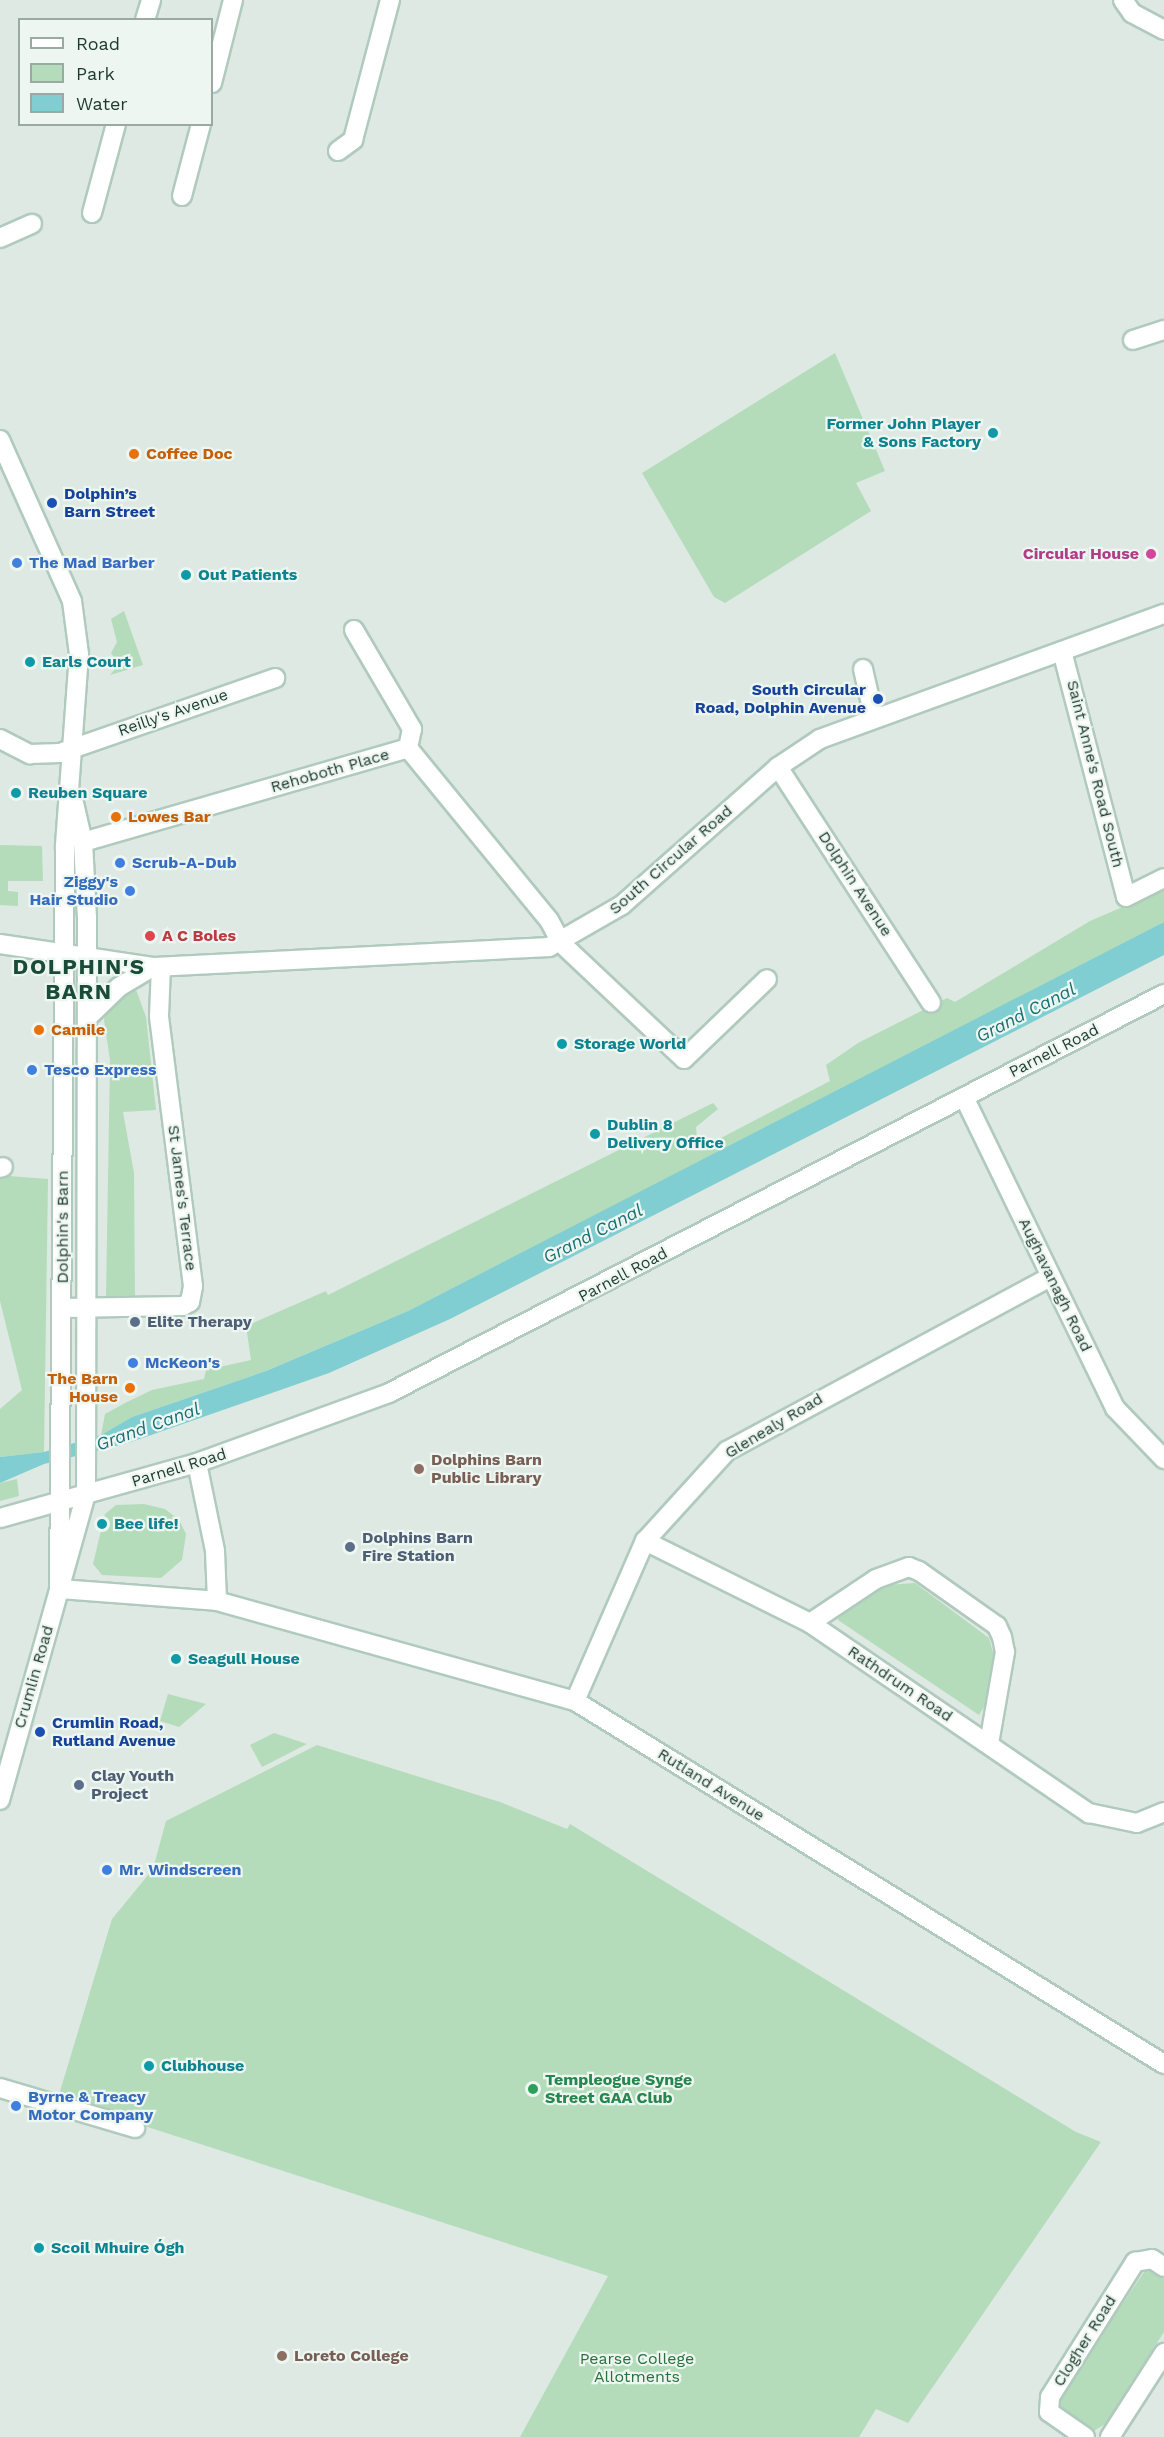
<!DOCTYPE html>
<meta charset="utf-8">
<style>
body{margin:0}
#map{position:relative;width:1164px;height:2437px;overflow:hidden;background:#dde9e2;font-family:"Work Sans",sans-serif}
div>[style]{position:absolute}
.green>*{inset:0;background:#b4dcbb}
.water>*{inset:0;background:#81ced2}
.roads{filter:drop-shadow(2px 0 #b0cabd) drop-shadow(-2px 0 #b0cabd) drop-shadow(0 2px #b0cabd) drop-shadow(0 -2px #b0cabd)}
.street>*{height:18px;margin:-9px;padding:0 9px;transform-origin:9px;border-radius:9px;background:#fff}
.secondary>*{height:18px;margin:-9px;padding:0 9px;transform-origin:9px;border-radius:9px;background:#fff}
.dots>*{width:16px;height:16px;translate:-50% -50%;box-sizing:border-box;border:3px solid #edf6f1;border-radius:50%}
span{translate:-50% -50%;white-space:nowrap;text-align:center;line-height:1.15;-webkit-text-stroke:4.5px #edf6f1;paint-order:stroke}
.culture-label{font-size:16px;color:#0d838f;font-weight:700}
.right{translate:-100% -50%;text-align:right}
.left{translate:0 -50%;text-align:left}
.food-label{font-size:16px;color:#c56008;font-weight:700}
.transit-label{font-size:16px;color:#164399;font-weight:700}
.hotel-label{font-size:16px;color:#b23c85;font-weight:700}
.shop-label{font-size:16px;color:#366cbe;font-weight:700}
.street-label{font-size:16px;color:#1e392f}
.health-label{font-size:16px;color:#be3a42;font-weight:700}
.service-label{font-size:16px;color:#4e5e75;font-weight:700}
.education-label{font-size:16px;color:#785e54;font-weight:700}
.leisure-label{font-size:16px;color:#27864d;font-weight:700}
.park-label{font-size:16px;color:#27713c}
.water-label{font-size:18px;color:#177076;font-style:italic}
.district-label{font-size:22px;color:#1a4b3a;font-weight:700;letter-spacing:1.5px}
.legend{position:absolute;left:18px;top:18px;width:195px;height:108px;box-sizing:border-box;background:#edf6f1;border:2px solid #9aaaa3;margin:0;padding:8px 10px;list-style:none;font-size:18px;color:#1e392f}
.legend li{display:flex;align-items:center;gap:12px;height:30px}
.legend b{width:30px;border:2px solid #9aaaa3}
</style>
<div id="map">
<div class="green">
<i style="clip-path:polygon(835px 353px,885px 471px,856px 483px,871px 511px,725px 603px,714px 597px,642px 473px)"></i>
<i style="clip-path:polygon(124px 611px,143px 665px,110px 675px,119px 664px,111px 653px,117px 642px,111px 619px)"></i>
<i style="clip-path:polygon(0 845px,42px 846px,43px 881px,8px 881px,8px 891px,18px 892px,18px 906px,0 905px)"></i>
<i style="clip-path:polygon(1164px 889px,1164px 922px,993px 1012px,408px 1311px,266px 1371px,132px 1417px,101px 1435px,105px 1414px,125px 1403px,152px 1390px,204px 1379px,206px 1370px,251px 1360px,246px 1326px,326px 1291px,328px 1295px,713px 1103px,718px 1109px,696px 1127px,698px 1150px,830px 1081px,826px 1065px,858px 1043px,947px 998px,955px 1002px,1090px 921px)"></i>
<i style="clip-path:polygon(135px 987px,146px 1017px,156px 1110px,123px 1112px,134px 1173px,135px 1296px,106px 1297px,110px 1060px,104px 1020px,107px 1002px)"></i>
<i style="clip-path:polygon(9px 1176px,48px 1179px,44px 1452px,0 1457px,0 1409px,22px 1390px,0 1301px,0 1179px)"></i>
<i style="clip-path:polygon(17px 1479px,19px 1496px,0 1501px,0 1483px)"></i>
<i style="clip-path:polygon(144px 1504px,165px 1509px,179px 1520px,186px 1534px,182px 1560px,161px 1578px,102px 1575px,93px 1564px,105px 1514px,116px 1505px)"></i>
<i style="clip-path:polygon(915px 1583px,989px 1638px,994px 1656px,988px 1701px,979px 1715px,838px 1620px,842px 1609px,886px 1585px)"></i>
<i style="clip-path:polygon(168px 1694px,206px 1704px,179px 1727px,160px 1721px)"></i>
<i style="clip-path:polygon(274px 1733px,307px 1744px,262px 1767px,250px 1745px)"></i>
<i style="clip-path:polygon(317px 1745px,500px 1802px,567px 1829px,570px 1824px,1076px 2132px,1101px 2142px,908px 2423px,876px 2409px,859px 2437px,520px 2437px,608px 2276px,58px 2098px,112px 1919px,153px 1869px,166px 1821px)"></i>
<i style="clip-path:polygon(1146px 2269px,1164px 2277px,1164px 2332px,1105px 2424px,1092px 2432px,1059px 2408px,1059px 2398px)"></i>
</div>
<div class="water">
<i style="clip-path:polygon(1164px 922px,1164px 955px,450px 1319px,329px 1373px,131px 1442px,44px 1464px,0 1483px,0 1457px,44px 1452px,101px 1435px,132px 1417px,266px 1371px,408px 1311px)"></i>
</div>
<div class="roads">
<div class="street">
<i style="left:145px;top:20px;width:21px;rotate:-73deg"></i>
<i style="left:212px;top:83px;width:86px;rotate:-75.8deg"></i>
<i style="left:338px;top:151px;width:19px;rotate:-36deg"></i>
<i style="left:353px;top:140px;width:145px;rotate:-75.2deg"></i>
<i style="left:182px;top:196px;width:74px;rotate:-75.2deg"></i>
<i style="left:92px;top:213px;width:92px;rotate:-74.9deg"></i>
<i style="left:0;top:238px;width:35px;rotate:-24deg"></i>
<i style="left:1133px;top:340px;width:33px;rotate:-18deg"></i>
<i style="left:354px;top:630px;width:115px;rotate:59.6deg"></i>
<i style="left:412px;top:729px;width:19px;rotate:102deg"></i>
<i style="left:1062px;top:651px;width:254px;rotate:75.4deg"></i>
<i style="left:1126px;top:897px;width:42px;rotate:-26.6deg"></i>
<i style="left:863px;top:669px;width:49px;rotate:77.1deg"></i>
<i style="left:0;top:739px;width:34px;rotate:27deg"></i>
<i style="left:30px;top:754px;width:30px;rotate:-2deg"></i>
<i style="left:60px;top:753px;width:228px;rotate:-19.2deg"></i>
<i style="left:778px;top:767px;width:281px;rotate:57deg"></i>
<i style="left:83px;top:842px;width:338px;rotate:-16.1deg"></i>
<i style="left:408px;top:748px;width:222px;rotate:50.7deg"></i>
<i style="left:549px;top:920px;width:26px;rotate:62deg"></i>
<i style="left:561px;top:943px;width:169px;rotate:43.3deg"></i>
<i style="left:684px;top:1059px;width:115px;rotate:-43.9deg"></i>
<i style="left:964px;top:1097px;width:346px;rotate:64.1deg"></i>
<i style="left:1115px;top:1408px;width:71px;rotate:46.1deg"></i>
<i style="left:0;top:1168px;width:3px;rotate:-18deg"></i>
<i style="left:63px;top:1308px;width:120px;rotate:-1deg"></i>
<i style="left:183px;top:1306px;width:8px;rotate:-30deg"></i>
<i style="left:190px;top:1302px;width:16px;rotate:-79deg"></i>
<i style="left:193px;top:1286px;width:272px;rotate:-97.2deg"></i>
<i style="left:159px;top:1016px;width:49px;rotate:-87.7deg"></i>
<i style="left:197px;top:1463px;width:90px;rotate:78.4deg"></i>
<i style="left:215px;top:1551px;width:50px;rotate:87.7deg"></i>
<i style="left:645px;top:1541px;width:184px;rotate:26.4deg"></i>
<i style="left:810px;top:1623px;width:338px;rotate:34.3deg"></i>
<i style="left:1089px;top:1813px;width:49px;rotate:11.8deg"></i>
<i style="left:1137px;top:1823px;width:29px;rotate:-22deg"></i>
<i style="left:59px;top:1589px;width:158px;rotate:4.3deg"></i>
<i style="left:217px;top:1601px;width:372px;rotate:15.6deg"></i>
<i style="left:575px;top:1701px;width:692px;rotate:31.65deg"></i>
<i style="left:810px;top:1623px;width:79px;rotate:-33.7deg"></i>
<i style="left:876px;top:1579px;width:35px;rotate:-20deg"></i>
<i style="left:909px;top:1567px;width:11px;rotate:22deg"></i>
<i style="left:919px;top:1571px;width:95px;rotate:35.2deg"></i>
<i style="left:997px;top:1626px;width:12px;rotate:66deg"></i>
<i style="left:1002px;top:1637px;width:15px;rotate:79deg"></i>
<i style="left:1005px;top:1652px;width:93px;rotate:99.9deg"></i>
<i style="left:575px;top:1701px;width:175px;rotate:-66.4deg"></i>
<i style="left:645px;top:1541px;width:122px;rotate:-47.7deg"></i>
<i style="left:727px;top:1451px;width:367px;rotate:-28.3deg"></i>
<i style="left:0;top:2088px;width:141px;rotate:16.5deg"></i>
<i style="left:1085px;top:2437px;width:44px;rotate:-145.2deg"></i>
<i style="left:1049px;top:2412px;width:15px;rotate:-86deg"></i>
<i style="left:1050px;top:2397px;width:160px;rotate:-57.8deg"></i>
<i style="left:1135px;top:2262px;width:17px;rotate:-10deg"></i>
<i style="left:1152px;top:2259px;width:14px;rotate:34deg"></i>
<i style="left:1110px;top:2437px;width:100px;rotate:-57.3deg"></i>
</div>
<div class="secondary">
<i style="left:1123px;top:0;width:16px;rotate:55deg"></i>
<i style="left:1132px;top:13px;width:36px;rotate:28deg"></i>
<i style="left:0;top:440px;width:176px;rotate:65.9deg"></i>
<i style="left:72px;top:601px;width:53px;rotate:82.5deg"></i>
<i style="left:79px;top:654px;width:193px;rotate:94.2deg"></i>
<i style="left:65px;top:846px;width:743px;rotate:90.46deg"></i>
<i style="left:0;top:944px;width:156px;rotate:8.5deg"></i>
<i style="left:154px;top:967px;width:396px;rotate:-2.9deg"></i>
<i style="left:549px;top:947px;width:84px;rotate:-29.9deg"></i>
<i style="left:622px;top:905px;width:208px;rotate:-41.5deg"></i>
<i style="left:778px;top:767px;width:50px;rotate:-33.7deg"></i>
<i style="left:820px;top:739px;width:366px;rotate:-20deg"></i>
<i style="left:87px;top:1018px;width:45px;rotate:-44.1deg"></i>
<i style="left:119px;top:987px;width:39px;rotate:-31deg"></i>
<i style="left:0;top:1518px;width:205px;rotate:-15.6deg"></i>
<i style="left:197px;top:1463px;width:204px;rotate:-20deg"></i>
<i style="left:389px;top:1393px;width:872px;rotate:-27.24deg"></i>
<i style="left:0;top:1800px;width:317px;rotate:-74.3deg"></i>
<i style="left:86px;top:1495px;width:577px;rotate:-89.9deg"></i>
<i style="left:87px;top:918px;width:76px;rotate:-93deg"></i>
<i style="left:83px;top:842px;width:40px;rotate:-103deg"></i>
</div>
</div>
<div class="dots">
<i style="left:993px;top:433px;background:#0f9aa8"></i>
<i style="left:134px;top:454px;background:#e8710a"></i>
<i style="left:52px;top:503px;background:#1a4fb4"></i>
<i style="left:1151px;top:554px;background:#d1479c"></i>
<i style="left:17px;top:563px;background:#3f7fe0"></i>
<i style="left:186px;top:575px;background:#0f9aa8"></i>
<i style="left:30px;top:662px;background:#0f9aa8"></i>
<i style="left:878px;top:699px;background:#1a4fb4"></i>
<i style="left:16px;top:793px;background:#0f9aa8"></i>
<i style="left:116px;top:817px;background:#e8710a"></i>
<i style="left:120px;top:863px;background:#3f7fe0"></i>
<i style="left:130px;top:891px;background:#3f7fe0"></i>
<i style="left:150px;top:936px;background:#e0444e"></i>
<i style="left:39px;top:1030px;background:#e8710a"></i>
<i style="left:562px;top:1044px;background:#0f9aa8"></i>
<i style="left:32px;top:1070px;background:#3f7fe0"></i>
<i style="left:595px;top:1134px;background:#0f9aa8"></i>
<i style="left:135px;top:1322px;background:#5c6f8a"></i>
<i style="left:133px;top:1363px;background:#3f7fe0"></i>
<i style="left:130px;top:1388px;background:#e8710a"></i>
<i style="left:419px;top:1469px;background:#8d6e63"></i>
<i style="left:102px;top:1524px;background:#0f9aa8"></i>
<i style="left:350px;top:1547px;background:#5c6f8a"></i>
<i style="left:176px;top:1659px;background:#0f9aa8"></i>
<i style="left:40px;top:1732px;background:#1a4fb4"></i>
<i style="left:79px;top:1785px;background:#5c6f8a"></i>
<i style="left:107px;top:1870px;background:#3f7fe0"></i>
<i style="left:149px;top:2066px;background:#0f9aa8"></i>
<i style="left:533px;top:2089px;background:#2e9e5b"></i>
<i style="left:16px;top:2106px;background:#3f7fe0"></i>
<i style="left:39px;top:2248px;background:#0f9aa8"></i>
<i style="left:282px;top:2356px;background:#8d6e63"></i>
</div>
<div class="culture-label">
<span class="right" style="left:981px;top:433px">Former John Player<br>&amp; Sons Factory</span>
<span class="left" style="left:198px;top:575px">Out Patients</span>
<span class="left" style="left:42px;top:662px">Earls Court</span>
<span class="left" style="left:28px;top:793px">Reuben Square</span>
<span class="left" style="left:574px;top:1044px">Storage World</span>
<span class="left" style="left:607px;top:1134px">Dublin 8<br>Delivery Office</span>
<span class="left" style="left:114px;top:1524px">Bee life!</span>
<span class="left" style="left:188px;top:1659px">Seagull House</span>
<span class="left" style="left:161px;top:2066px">Clubhouse</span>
<span class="left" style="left:51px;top:2248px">Scoil Mhuire Ógh</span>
</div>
<div class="food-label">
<span class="left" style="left:146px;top:454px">Coffee Doc</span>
<span class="left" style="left:128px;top:817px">Lowes Bar</span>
<span class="left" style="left:51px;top:1030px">Camile</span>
<span class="right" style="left:118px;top:1388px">The Barn<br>House</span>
</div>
<div class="transit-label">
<span class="left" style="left:64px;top:503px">Dolphin’s<br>Barn Street</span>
<span class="right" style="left:866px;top:699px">South Circular<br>Road, Dolphin Avenue</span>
<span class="left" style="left:52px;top:1732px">Crumlin Road,<br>Rutland Avenue</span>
</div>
<div class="hotel-label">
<span class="right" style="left:1139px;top:554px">Circular House</span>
</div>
<div class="shop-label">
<span class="left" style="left:29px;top:563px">The Mad Barber</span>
<span class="left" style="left:132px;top:863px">Scrub-A-Dub</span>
<span class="right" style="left:118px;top:891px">Ziggy's<br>Hair Studio</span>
<span class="left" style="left:44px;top:1070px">Tesco Express</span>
<span class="left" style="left:145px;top:1363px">McKeon's</span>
<span class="left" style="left:119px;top:1870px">Mr. Windscreen</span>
<span class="left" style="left:28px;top:2106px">Byrne &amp; Treacy<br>Motor Company</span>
</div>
<div class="street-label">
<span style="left:173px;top:713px;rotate:-19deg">Reilly's Avenue</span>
<span style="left:330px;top:771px;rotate:-16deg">Rehoboth Place</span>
<span style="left:1095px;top:774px;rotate:76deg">Saint Anne's Road South</span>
<span style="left:671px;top:860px;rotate:-41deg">South Circular Road</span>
<span style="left:855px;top:884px;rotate:57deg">Dolphin Avenue</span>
<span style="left:1054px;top:1051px;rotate:-27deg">Parnell Road</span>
<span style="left:182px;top:1198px;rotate:83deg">St James's Terrace</span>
<span style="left:63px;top:1227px;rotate:-90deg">Dolphin's Barn</span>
<span style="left:623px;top:1275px;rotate:-28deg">Parnell Road</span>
<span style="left:1055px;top:1285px;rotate:64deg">Aughavanagh Road</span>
<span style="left:774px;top:1426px;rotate:-31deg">Glenealy Road</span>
<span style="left:179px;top:1468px;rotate:-17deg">Parnell Road</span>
<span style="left:34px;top:1677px;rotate:-74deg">Crumlin Road</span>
<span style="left:900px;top:1684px;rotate:34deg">Rathdrum Road</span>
<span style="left:711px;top:1785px;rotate:32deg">Rutland Avenue</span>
<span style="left:1085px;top:2341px;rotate:-58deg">Clogher Road</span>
</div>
<div class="health-label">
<span class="left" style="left:162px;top:936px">A C Boles</span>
</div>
<div class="service-label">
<span class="left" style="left:147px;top:1322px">Elite Therapy</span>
<span class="left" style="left:362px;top:1547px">Dolphins Barn<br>Fire Station</span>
<span class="left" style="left:91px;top:1785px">Clay Youth<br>Project</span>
</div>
<div class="education-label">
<span class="left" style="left:431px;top:1469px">Dolphins Barn<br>Public Library</span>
<span class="left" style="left:294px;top:2356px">Loreto College</span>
</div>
<div class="leisure-label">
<span class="left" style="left:545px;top:2089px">Templeogue Synge<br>Street GAA Club</span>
</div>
<div class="park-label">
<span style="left:637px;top:2368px">Pearse College<br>Allotments</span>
</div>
<div class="water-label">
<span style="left:1026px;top:1013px;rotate:-27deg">Grand Canal</span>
<span style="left:593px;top:1234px;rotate:-27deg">Grand Canal</span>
<span style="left:148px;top:1427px;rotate:-20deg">Grand Canal</span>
</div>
<div class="district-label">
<span style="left:79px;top:979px">DOLPHIN'S<br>BARN</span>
</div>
<ul class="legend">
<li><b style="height:8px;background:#fff"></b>Road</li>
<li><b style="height:16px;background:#b4dcbb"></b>Park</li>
<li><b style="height:16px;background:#81ced2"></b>Water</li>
</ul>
</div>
